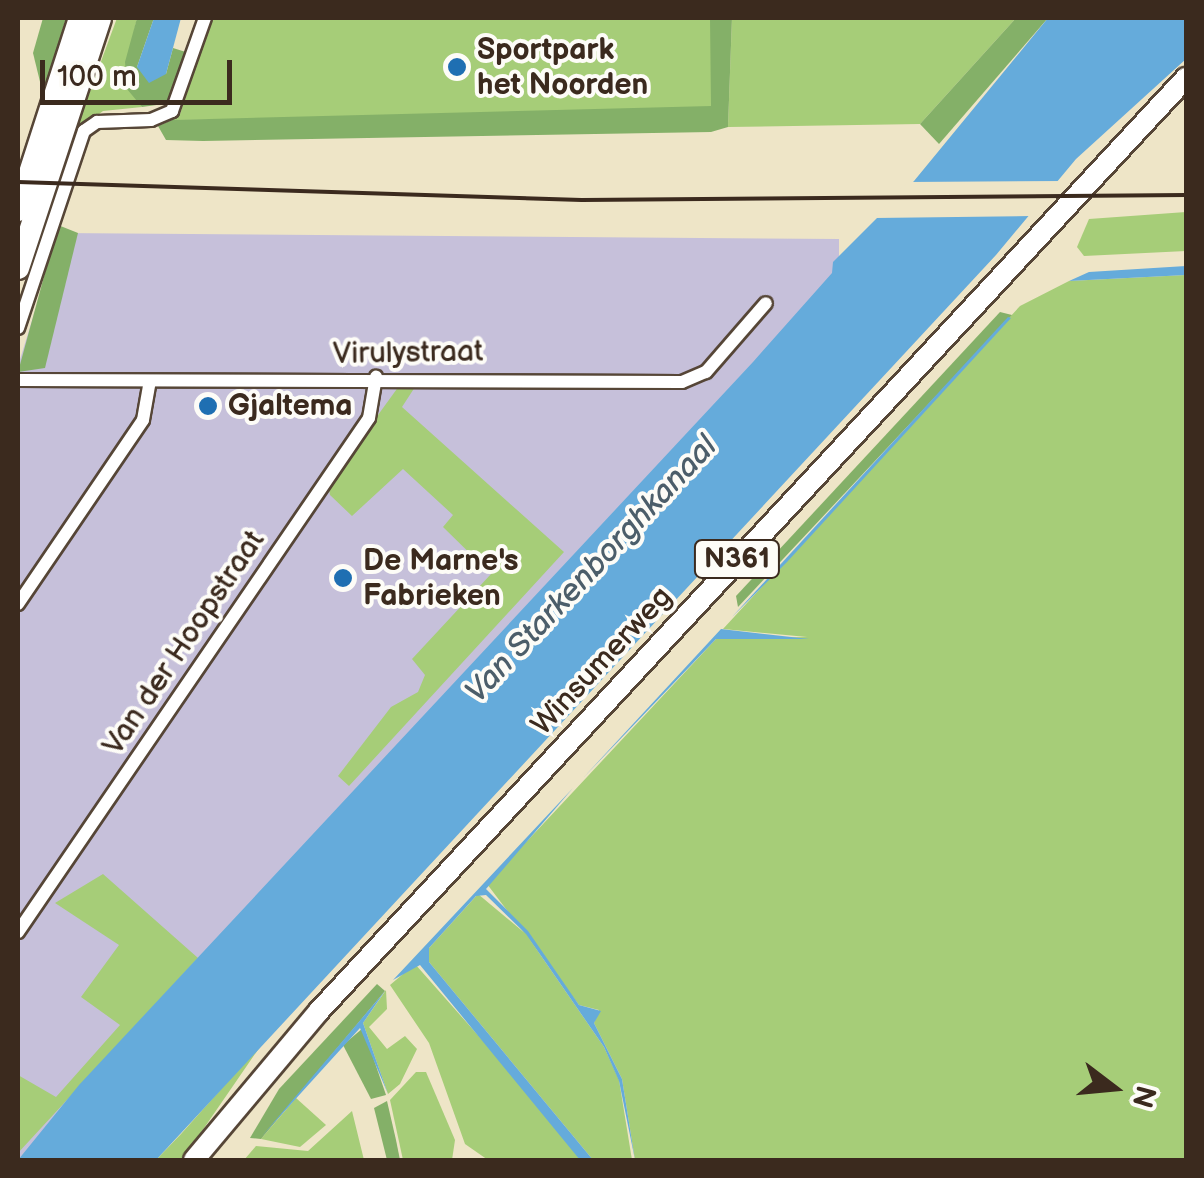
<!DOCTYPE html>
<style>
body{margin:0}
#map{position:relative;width:1204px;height:1178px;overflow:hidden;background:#eee5c7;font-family:"Balsamiq Sans",sans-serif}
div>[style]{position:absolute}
.industrial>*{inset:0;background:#c6c0da}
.green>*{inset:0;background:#a6cd78}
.forest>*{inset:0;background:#84b068}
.water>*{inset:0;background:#65abdb}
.pier>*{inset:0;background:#eee5c7}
.roads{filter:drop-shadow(2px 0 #564637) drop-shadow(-2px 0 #564637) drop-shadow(0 2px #564637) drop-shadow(0 -2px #564637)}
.street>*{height:12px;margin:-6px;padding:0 6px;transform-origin:6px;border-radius:6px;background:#fff}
.primary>*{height:20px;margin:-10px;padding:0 10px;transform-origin:10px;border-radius:10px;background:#fff}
.highway>*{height:22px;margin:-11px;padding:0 11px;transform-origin:11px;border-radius:11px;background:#fff}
.rail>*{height:4px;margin:-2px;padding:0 2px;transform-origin:2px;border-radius:2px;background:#3b2a1e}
.dots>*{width:28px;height:28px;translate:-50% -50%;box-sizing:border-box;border:5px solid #fdfcf7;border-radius:50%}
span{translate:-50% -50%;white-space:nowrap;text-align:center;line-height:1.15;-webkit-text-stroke:8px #fdfcf7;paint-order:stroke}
.shield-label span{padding:2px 8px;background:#fdfcf7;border:2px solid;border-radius:8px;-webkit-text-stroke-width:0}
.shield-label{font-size:28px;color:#3b2a1e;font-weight:700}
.poi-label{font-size:30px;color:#3b2a1e;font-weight:700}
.left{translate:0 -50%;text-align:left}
.street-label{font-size:30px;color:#3b2a1e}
.water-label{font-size:32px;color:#4c5e6a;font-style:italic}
.frame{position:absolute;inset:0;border:20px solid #3b2a1e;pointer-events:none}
.north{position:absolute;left:1064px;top:1038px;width:100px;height:100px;-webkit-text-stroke:8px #fdfcf7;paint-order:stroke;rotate:106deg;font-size:28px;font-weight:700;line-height:40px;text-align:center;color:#3b2a1e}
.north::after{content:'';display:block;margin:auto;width:35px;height:45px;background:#3b2a1e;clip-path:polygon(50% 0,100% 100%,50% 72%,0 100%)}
.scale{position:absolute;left:40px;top:60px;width:192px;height:45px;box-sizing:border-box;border:5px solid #3b2a1e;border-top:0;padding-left:12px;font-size:30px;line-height:35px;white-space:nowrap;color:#3b2a1e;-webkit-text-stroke:8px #fdfcf7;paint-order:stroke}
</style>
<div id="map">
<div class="industrial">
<i style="clip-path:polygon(59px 233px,839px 239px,839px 275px,18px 1160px,18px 366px)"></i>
</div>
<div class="green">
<i style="clip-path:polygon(117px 18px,137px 18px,124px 76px,142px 107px,103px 111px,75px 132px)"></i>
<i style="clip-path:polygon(212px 18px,718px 18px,716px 116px,172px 120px,180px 114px)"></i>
<i style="clip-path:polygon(732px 18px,1016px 18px,920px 124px,728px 127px)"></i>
<i style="clip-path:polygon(1186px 212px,1186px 251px,1084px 256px,1077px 247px,1089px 219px)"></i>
<i style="clip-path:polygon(1186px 275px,1186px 1160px,635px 1160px,622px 1079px,594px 1023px,599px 1010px,579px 1005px,487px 884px,716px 639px,807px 637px,723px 629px,1020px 306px,1069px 281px)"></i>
<i style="clip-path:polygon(399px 386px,415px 387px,402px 407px,564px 552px,349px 786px,338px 776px,391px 707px,418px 692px,425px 675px,412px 659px,491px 574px,443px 527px,453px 515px,403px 469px,352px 516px,330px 495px,328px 484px)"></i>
<i style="clip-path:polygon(103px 874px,198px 958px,18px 1153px,18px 1075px,56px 1097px,120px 1025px,81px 997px,119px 945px,55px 903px)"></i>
<i style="clip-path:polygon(478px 894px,526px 934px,604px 1047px,619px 1080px,632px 1160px,593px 1160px,429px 962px,429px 948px)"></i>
<i style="clip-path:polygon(415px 964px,559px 1127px,580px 1160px,488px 1160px,465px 1144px,429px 1043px,390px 985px)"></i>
<i style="clip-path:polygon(386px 990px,387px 1009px,369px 1027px,387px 1049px,405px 1036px,417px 1049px,400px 1084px,388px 1094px,363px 1023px)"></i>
<i style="clip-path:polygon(264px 1041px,182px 1160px,156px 1160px,181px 1134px)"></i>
<i style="clip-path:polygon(416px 1072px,426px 1072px,455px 1140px,452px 1160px,403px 1160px,390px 1100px)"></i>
<i style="clip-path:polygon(296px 1098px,326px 1125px,300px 1147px,261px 1139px)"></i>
<i style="clip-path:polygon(352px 1111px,364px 1160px,244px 1160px,256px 1146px,308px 1151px)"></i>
</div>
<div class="forest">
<i style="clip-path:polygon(43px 18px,66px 18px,43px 94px,33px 53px)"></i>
<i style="clip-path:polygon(137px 18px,154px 18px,137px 67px,166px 74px,173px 48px,189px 53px,171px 103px,142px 107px,127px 89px,125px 62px)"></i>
<i style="clip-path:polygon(710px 18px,732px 18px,728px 127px,711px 132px,203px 141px,166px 140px,158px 126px,172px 120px,711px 106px)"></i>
<i style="clip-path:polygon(1016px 18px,1048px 18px,939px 144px,920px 124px)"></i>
<i style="clip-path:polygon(58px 225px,78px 233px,45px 368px,18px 372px)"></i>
<i style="clip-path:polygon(1000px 312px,1012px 315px,738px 607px,736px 596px)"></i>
<i style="clip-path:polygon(377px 984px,385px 991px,261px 1139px,250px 1138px,279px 1089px)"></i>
<i style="clip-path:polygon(363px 1028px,386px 1095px,371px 1099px,343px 1045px)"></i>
<i style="clip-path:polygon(387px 1101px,396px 1140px,400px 1160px,387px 1160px,374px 1108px)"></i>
</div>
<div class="water">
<i style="clip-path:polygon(154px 18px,181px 18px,166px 74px,149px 83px,137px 67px)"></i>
<i style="clip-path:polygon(1048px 18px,1186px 18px,1186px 59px,1076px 159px,996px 255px,156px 1160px,18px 1160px,79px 1085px,753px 362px,832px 273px,833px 262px,914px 181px)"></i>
<i style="clip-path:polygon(1186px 266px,1186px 275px,1069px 281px,1089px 272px)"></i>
<i style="clip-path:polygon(1011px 318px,787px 562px,732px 617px,1008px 317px)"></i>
<i style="clip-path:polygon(721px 629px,809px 639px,716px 639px,583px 778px)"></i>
<i style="clip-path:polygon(573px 788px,486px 889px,528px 931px,579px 1005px,601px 1011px,594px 1023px,622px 1079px,635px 1160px,619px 1081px,604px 1047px,526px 934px,486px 895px,476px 896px,429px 948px,429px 962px,593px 1160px,580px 1160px,420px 965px,393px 980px)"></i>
<i style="clip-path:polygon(385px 991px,363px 1023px,388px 1094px,360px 1028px,262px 1136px)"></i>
</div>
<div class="pier">
<i style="clip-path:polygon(1063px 181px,1030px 216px,875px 218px,907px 182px)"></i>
</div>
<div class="roads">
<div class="street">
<i style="left:18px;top:328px;width:208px;rotate:-71.5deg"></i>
<i style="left:84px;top:131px;width:16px;rotate:-35deg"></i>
<i style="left:97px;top:122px;width:54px;rotate:-2.1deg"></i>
<i style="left:151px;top:120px;width:23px;rotate:-23deg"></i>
<i style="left:172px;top:111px;width:99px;rotate:-70.5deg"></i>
<i style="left:18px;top:380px;width:664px;rotate:0.17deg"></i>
<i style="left:682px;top:382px;width:26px;rotate:-23deg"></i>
<i style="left:706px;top:372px;width:91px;rotate:-49deg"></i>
<i style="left:18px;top:604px;width:222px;rotate:-55.8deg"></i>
<i style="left:143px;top:420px;width:39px;rotate:-80deg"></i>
<i style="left:18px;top:932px;width:622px;rotate:-55.67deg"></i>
<i style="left:369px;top:418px;width:42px;rotate:-80.3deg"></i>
</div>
<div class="primary">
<i style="left:194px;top:1160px;width:194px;rotate:-50deg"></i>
<i style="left:319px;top:1011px;width:1274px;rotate:-47.1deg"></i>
</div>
<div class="highway">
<i style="left:18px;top:210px;width:202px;rotate:-72.1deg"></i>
<i style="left:18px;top:268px;width:263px;rotate:-71.8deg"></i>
</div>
</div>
<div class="rail">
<i style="left:18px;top:182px;width:564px;rotate:1.83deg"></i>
<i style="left:582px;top:200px;width:604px;rotate:-0.47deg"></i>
</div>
<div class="dots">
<i style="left:457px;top:67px;background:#1f6fb2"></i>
<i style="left:208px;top:406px;background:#1f6fb2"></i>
<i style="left:343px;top:578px;background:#1f6fb2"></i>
</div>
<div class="shield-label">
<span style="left:737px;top:559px">N361</span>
</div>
<div class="poi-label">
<span class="left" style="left:477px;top:67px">Sportpark<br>het Noorden</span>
<span class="left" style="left:228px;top:406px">Gjaltema</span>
<span class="left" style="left:363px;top:578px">De Marne's<br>Fabrieken</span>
</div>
<div class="street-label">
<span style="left:408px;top:353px;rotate:-1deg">Virulystraat</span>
<span style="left:184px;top:643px;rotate:-56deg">Van der Hoopstraat</span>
<span style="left:602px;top:661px;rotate:-47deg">Winsumerweg</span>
</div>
<div class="water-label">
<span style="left:592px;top:570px;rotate:-47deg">Van Starkenborghkanaal</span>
</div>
<div class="frame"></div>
<div class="north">N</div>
<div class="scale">100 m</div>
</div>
